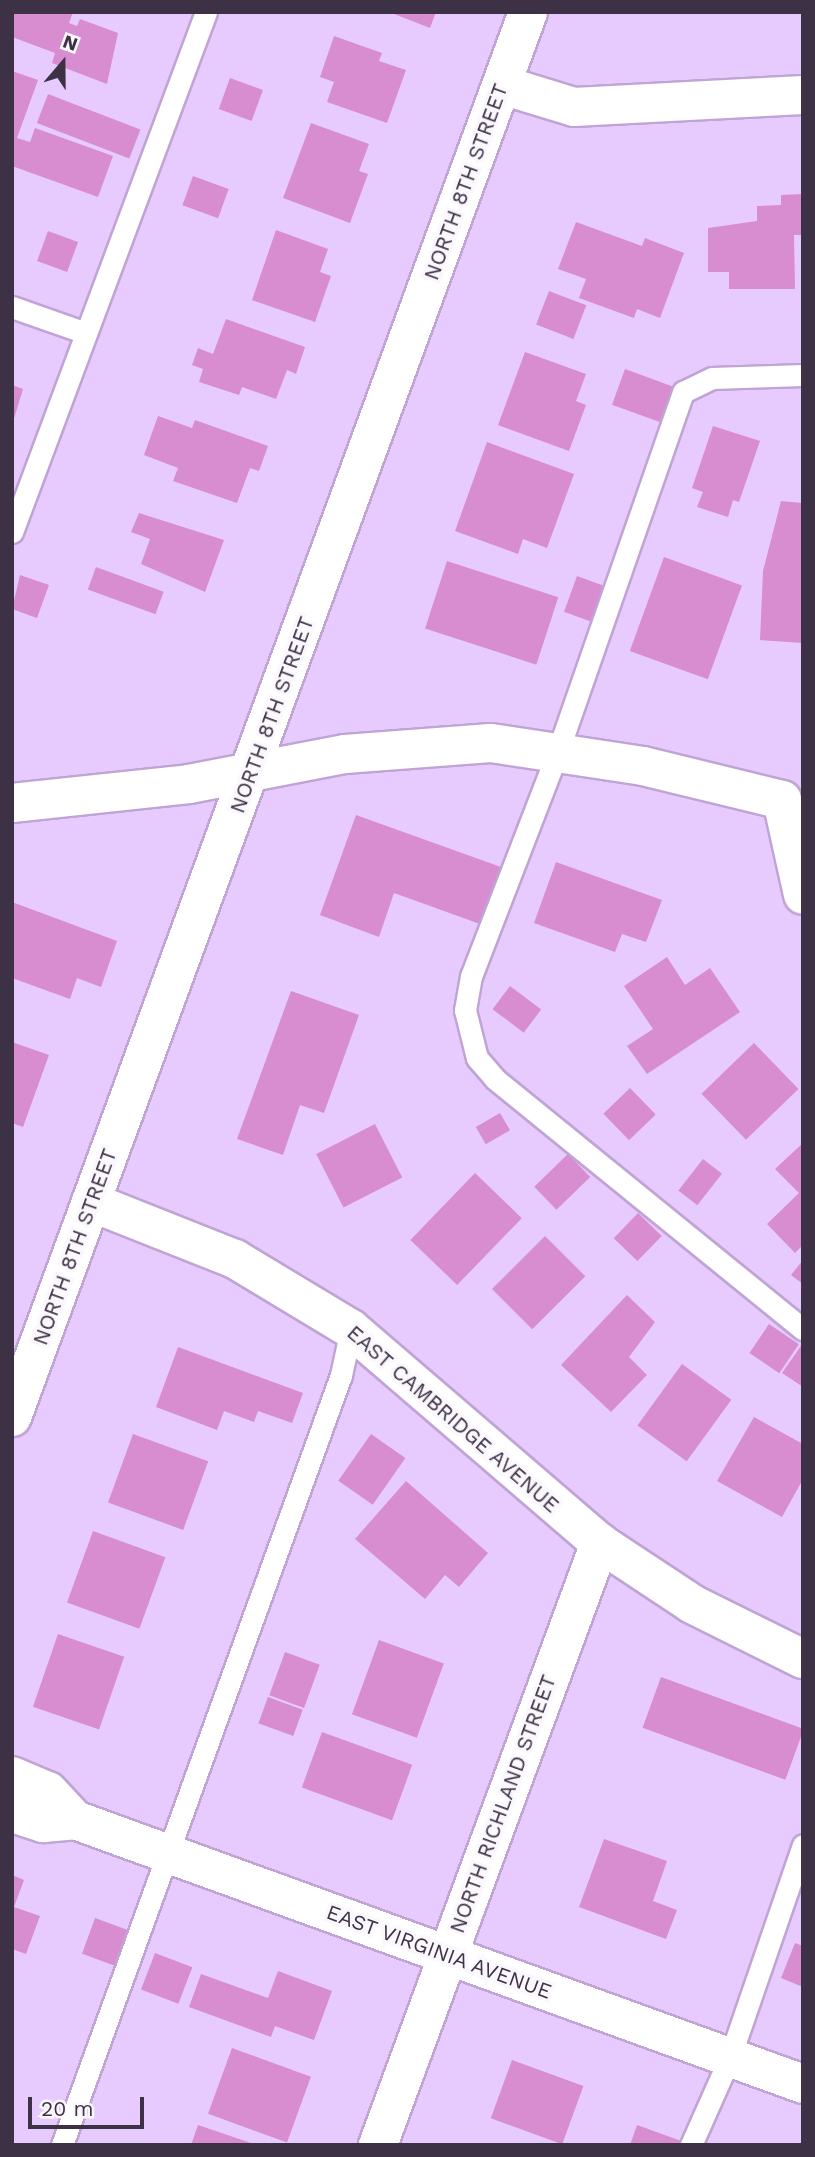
<!DOCTYPE html>
<style>
body{margin:0}
#map{position:relative;width:815px;height:2157px;overflow:hidden;background:#e8cbfe;font-family:"Work Sans",sans-serif}
div>[style]{position:absolute}
.building>*{inset:0;background:#d78dcf;transform-origin:0 0}
.roads{filter:drop-shadow(2px 0 #c0a4d4) drop-shadow(-2px 0 #c0a4d4) drop-shadow(0 2px #c0a4d4) drop-shadow(0 -2px #c0a4d4)}
.lane>*{height:21px;margin:-10.5px;padding:0 10.5px;transform-origin:10.5px;border-radius:10.5px;background:#fff}
.street>*{height:38px;margin:-19px;padding:0 19px;transform-origin:19px;border-radius:19px;background:#fff}
.secondary>*{height:38px;margin:-19px;padding:0 19px;transform-origin:19px;border-radius:19px;background:#fff}
span{translate:-50% -50%;white-space:nowrap;text-align:center;line-height:1.15;-webkit-text-stroke:7px #fbf8fd;paint-order:stroke}
.street-label{font-size:21px;color:#3d3145}
.frame{position:absolute;inset:0;border:14px solid #3d3145;pointer-events:none}
.north{position:absolute;left:28px;top:28px;width:70px;height:70px;-webkit-text-stroke:5px #fbf8fd;paint-order:stroke;rotate:20deg;font-size:19px;font-weight:700;line-height:28px;text-align:center;color:#3d3145}
.north::after{content:'';display:block;margin:auto;width:24px;height:32px;background:#3d3145;clip-path:polygon(50% 0,100% 100%,50% 72%,0 100%)}
.scale{position:absolute;left:28px;top:2097px;width:116px;height:32px;box-sizing:border-box;border:4px solid #3d3145;border-top:0;padding-left:9px;font-size:21px;line-height:24px;white-space:nowrap;color:#3d3145;-webkit-text-stroke:5px #fbf8fd;paint-order:stroke}
</style>
<div id="map">
<div class="building">
<i style="clip-path:polygon(12px 12px,73px 12px,69px 23px,77px 26px,80px 19px,118px 33px,107px 84px,52px 63px,55px 53px,12px 37px)"></i>
<i style="clip-path:polygon(389px 12px,436px 12px,430px 28px)"></i>
<i style="clip-path:polygon(334px 36px,382px 53px,379px 61px,406px 70px,387px 123px,327px 102px,334px 82px,320px 77px)"></i>
<i style="clip-path:polygon(12px 71px,38px 80px,17px 138px,30px 142px,35px 128px,113px 156px,98px 197px,12px 166px)"></i>
<i style="left:230px;top:78px;width:35px;height:33px;rotate:20deg"></i>
<i style="left:48px;top:94px;width:99px;height:31px;rotate:21deg"></i>
<i style="clip-path:polygon(311px 123px,369px 144px,359px 171px,368px 174px,350px 223px,283px 198px)"></i>
<i style="left:193px;top:176px;width:38px;height:31px;rotate:20deg"></i>
<i style="clip-path:polygon(803px 194px,803px 235px,794px 235px,795px 289px,729px 289px,729px 272px,708px 272px,708px 228px,757px 221px,757px 206px,781px 205px,781px 195px)"></i>
<i style="clip-path:polygon(576px 222px,642px 246px,645px 238px,684px 253px,660px 318px,637px 309px,634px 318px,579px 298px,586px 279px,558px 269px)"></i>
<i style="clip-path:polygon(276px 230px,328px 249px,320px 272px,331px 276px,315px 322px,252px 300px)"></i>
<i style="left:48px;top:231px;width:32px;height:32px;rotate:20deg"></i>
<i style="left:549px;top:291px;width:40px;height:36px;rotate:21deg"></i>
<i style="clip-path:polygon(226px 319px,305px 347px,296px 374px,287px 370px,276px 399px,242px 387px,239px 395px,199px 382px,203px 369px,192px 365px,198px 348px,213px 354px)"></i>
<i style="clip-path:polygon(525px 352px,586px 374px,576px 401px,586px 405px,569px 451px,498px 425px)"></i>
<i style="left:625px;top:369px;width:53px;height:38px;rotate:20deg"></i>
<i style="clip-path:polygon(12px 385px,23px 389px,13px 422px,12px 422px)"></i>
<i style="clip-path:polygon(158px 416px,192px 428px,195px 420px,268px 446px,259px 471px,250px 468px,237px 503px,173px 481px,178px 468px,144px 455px)"></i>
<i style="clip-path:polygon(713px 426px,760px 441px,739px 502px,733px 500px,728px 517px,697px 507px,703px 492px,692px 488px)"></i>
<i style="clip-path:polygon(487px 442px,574px 474px,547px 548px,523px 539px,518px 554px,455px 531px)"></i>
<i style="clip-path:polygon(781px 501px,803px 503px,803px 643px,760px 640px,763px 571px)"></i>
<i style="clip-path:polygon(139px 513px,224px 540px,205px 592px,141px 564px,150px 539px,131px 532px)"></i>
<i style="left:664px;top:557px;width:83px;height:100px;rotate:20deg"></i>
<i style="left:447px;top:561px;width:117px;height:71px;rotate:18deg"></i>
<i style="left:96px;top:567px;width:72px;height:24px;rotate:20deg"></i>
<i style="clip-path:polygon(20px 575px,49px 585px,37px 618px,12px 609px)"></i>
<i style="left:577px;top:576px;width:35px;height:38px;rotate:20deg"></i>
<i style="clip-path:polygon(356px 815px,501px 867px,480px 924px,394px 893px,379px 937px,320px 915px)"></i>
<i style="clip-path:polygon(556px 862px,662px 900px,646px 942px,622px 934px,615px 952px,534px 923px)"></i>
<i style="clip-path:polygon(12px 902px,117px 941px,101px 987px,77px 978px,70px 999px,12px 978px)"></i>
<i style="clip-path:polygon(667px 957px,685px 985px,710px 968px,740px 1012px,647px 1074px,627px 1046px,653px 1029px,624px 986px)"></i>
<i style="left:510px;top:986px;width:39px;height:29px;rotate:37deg"></i>
<i style="clip-path:polygon(291px 991px,359px 1015px,324px 1113px,300px 1105px,283px 1155px,237px 1139px)"></i>
<i style="clip-path:polygon(12px 1042px,49px 1055px,23px 1127px,12px 1123px)"></i>
<i style="left:754px;top:1043px;width:64px;height:73px;rotate:46deg"></i>
<i style="left:630px;top:1088px;width:37px;height:37px;rotate:46deg"></i>
<i style="left:500px;top:1113px;width:20px;height:28px;rotate:60deg"></i>
<i style="left:375px;top:1124px;width:60px;height:66px;rotate:63deg"></i>
<i style="clip-path:polygon(803px 1143px,803px 1245px,795px 1253px,767px 1224px,799px 1193px,775px 1169px)"></i>
<i style="left:568px;top:1154px;width:32px;height:47px;rotate:46deg"></i>
<i style="left:703px;top:1159px;width:24px;height:40px;rotate:38deg"></i>
<i style="left:475px;top:1173px;width:65px;height:93px;rotate:44deg"></i>
<i style="left:638px;top:1213px;width:33px;height:35px;rotate:44deg"></i>
<i style="left:545px;top:1236px;width:57px;height:75px;rotate:45deg"></i>
<i style="clip-path:polygon(803px 1260px,803px 1284px,791px 1275px)"></i>
<i style="clip-path:polygon(627px 1295px,655px 1322px,629px 1357px,647px 1375px,611px 1412px,561px 1365px)"></i>
<i style="left:769px;top:1324px;width:36px;height:35px;rotate:34deg"></i>
<i style="clip-path:polygon(803px 1343px,803px 1387px,782px 1373px)"></i>
<i style="clip-path:polygon(178px 1347px,303px 1393px,292px 1423px,258px 1411px,254px 1422px,224px 1411px,217px 1430px,156px 1407px)"></i>
<i style="left:682px;top:1364px;width:61px;height:76px;rotate:36deg"></i>
<i style="clip-path:polygon(754px 1417px,803px 1444px,803px 1479px,782px 1517px,717px 1481px)"></i>
<i style="left:133px;top:1434px;width:80px;height:73px;rotate:20deg"></i>
<i style="left:371px;top:1434px;width:42px;height:57px;rotate:35deg"></i>
<i style="clip-path:polygon(406px 1481px,488px 1553px,459px 1587px,445px 1575px,425px 1599px,355px 1539px)"></i>
<i style="left:93px;top:1531px;width:77px;height:76px;rotate:20deg"></i>
<i style="left:58px;top:1634px;width:70px;height:77px;rotate:19deg"></i>
<i style="left:379px;top:1640px;width:69px;height:79px;rotate:20deg"></i>
<i style="left:285px;top:1652px;width:37px;height:46px;rotate:20deg"></i>
<i style="left:661px;top:1677px;width:152px;height:54px;rotate:20deg"></i>
<i style="left:268px;top:1697px;width:37px;height:28px;rotate:20deg"></i>
<i style="left:322px;top:1732px;width:96px;height:59px;rotate:20deg"></i>
<i style="clip-path:polygon(604px 1839px,667px 1861px,653px 1901px,677px 1910px,666px 1939px,579px 1907px)"></i>
<i style="clip-path:polygon(12px 1875px,24px 1880px,14px 1907px,40px 1916px,26px 1954px,12px 1949px)"></i>
<i style="left:95px;top:1918px;width:40px;height:38px;rotate:20deg"></i>
<i style="clip-path:polygon(795px 1943px,803px 1946px,803px 1987px,781px 1978px)"></i>
<i style="left:155px;top:1953px;width:40px;height:39px;rotate:21deg"></i>
<i style="clip-path:polygon(278px 1971px,332px 1991px,314px 2040px,275px 2026px,271px 2037px,189px 2007px,201px 1974px,268px 1998px)"></i>
<i style="left:232px;top:2048px;width:84px;height:70px;rotate:20deg"></i>
<i style="left:512px;top:2060px;width:76px;height:62px;rotate:20deg"></i>
<i style="clip-path:polygon(198px 2125px,254px 2144px,254px 2145px,191px 2145px)"></i>
<i style="clip-path:polygon(637px 2125px,684px 2142px,683px 2145px,630px 2145px)"></i>
</div>
<div class="roads">
<div class="lane">
<i style="left:12px;top:307px;width:78px;rotate:19.4deg"></i>
<i style="left:803px;top:375px;width:91px;rotate:178.1deg"></i>
<i style="left:712px;top:378px;width:32px;rotate:154deg"></i>
<i style="left:683px;top:392px;width:380px;rotate:109.2deg"></i>
<i style="left:558px;top:751px;width:241px;rotate:111.1deg"></i>
<i style="left:471px;top:976px;width:35px;rotate:100deg"></i>
<i style="left:465px;top:1010px;width:49px;rotate:76deg"></i>
<i style="left:477px;top:1058px;width:28px;rotate:49deg"></i>
<i style="left:495px;top:1079px;width:397px;rotate:39.1deg"></i>
<i style="left:12px;top:532px;width:555px;rotate:-69.54deg"></i>
<i style="left:62px;top:2145px;width:819px;rotate:-70.08deg"></i>
<i style="left:341px;top:1375px;width:47px;rotate:-77.7deg"></i>
<i style="left:691px;top:2145px;width:96px;rotate:-66.1deg"></i>
<i style="left:730px;top:2057px;width:224px;rotate:-71deg"></i>
</div>
<div class="street">
<i style="left:502px;top:85px;width:75px;rotate:17deg"></i>
<i style="left:574px;top:107px;width:229px;rotate:-3deg"></i>
<i style="left:782px;top:800px;width:97px;rotate:77.5deg"></i>
<i style="left:12px;top:803px;width:178px;rotate:-6.1deg"></i>
<i style="left:189px;top:784px;width:159px;rotate:-10.9deg"></i>
<i style="left:345px;top:754px;width:146px;rotate:-4.3deg"></i>
<i style="left:491px;top:743px;width:154px;rotate:8.6deg"></i>
<i style="left:643px;top:766px;width:143px;rotate:13.7deg"></i>
<i style="left:91px;top:1202px;width:155px;rotate:21.6deg"></i>
<i style="left:235px;top:1259px;width:135px;rotate:31.1deg"></i>
<i style="left:351px;top:1329px;width:328px;rotate:40.7deg"></i>
<i style="left:600px;top:1543px;width:110px;rotate:33.5deg"></i>
<i style="left:692px;top:1604px;width:124px;rotate:26.4deg"></i>
<i style="left:12px;top:1417px;width:1497px;rotate:-69.83deg"></i>
<i style="left:378px;top:2145px;width:642px;rotate:-69.76deg"></i>
</div>
<div class="secondary">
<i style="left:12px;top:1776px;width:39px;rotate:23deg"></i>
<i style="left:48px;top:1791px;width:40px;rotate:47deg"></i>
<i style="left:12px;top:1813px;width:33px;rotate:18deg"></i>
<i style="left:43px;top:1823px;width:32px;rotate:-5deg"></i>
<i style="left:75px;top:1820px;width:774px;rotate:19.93deg"></i>
</div>
</div>
<div class="street-label">
<span style="left:466px;top:182px;rotate:-70deg">NORTH 8TH STREET</span>
<span style="left:272px;top:715px;rotate:-70deg">NORTH 8TH STREET</span>
<span style="left:75px;top:1247px;rotate:-70deg">NORTH 8TH STREET</span>
<span style="left:453px;top:1419px;rotate:41deg">EAST CAMBRIDGE AVENUE</span>
<span style="left:503px;top:1804px;rotate:-70deg">NORTH RICHLAND STREET</span>
<span style="left:439px;top:1952px;rotate:20deg">EAST VIRGINIA AVENUE</span>
</div>
<div class="frame"></div>
<div class="north">N</div>
<div class="scale">20 m</div>
</div>
